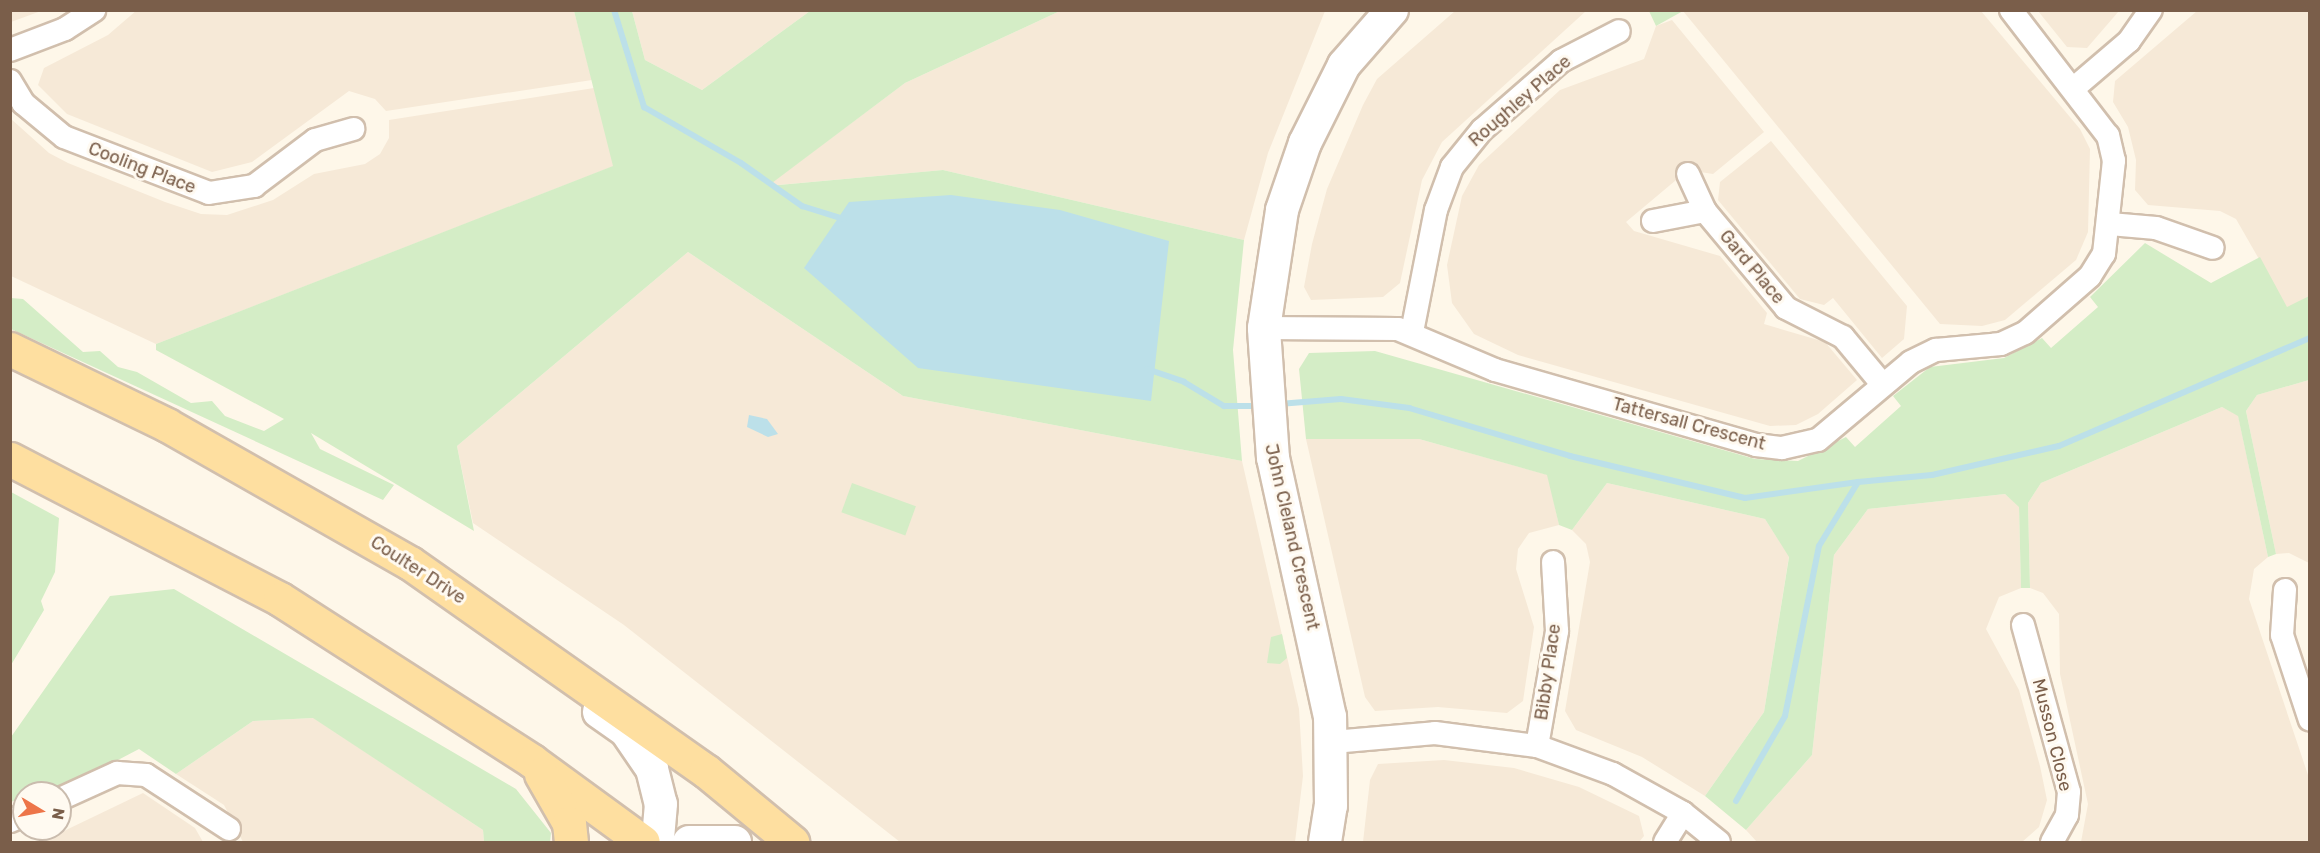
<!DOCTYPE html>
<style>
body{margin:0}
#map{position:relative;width:2320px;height:853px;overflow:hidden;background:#fef7e9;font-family:Rubik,sans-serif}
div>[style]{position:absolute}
.residential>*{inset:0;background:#f6e9d7}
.green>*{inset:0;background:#d4edc6;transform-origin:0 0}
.water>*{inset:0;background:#bce0e9}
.stream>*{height:6px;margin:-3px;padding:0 3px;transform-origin:3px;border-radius:3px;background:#bce0e9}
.roads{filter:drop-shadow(2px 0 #d1bfad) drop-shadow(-2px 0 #d1bfad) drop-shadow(0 2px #d1bfad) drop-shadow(0 -2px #d1bfad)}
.street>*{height:22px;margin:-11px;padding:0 11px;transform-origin:11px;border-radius:11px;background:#fff}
.secondary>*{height:32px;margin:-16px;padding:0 16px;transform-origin:16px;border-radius:16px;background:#fff}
.primary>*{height:33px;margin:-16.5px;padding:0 16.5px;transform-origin:16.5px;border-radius:16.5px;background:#fedfa0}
span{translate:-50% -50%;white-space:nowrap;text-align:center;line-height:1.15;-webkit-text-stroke:6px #fffaf1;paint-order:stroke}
.street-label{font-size:18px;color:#7a5e4a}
.frame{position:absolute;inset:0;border:12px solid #7a5e4a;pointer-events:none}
.north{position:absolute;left:12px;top:781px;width:60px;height:60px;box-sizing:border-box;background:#fffaf1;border:2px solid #cabcae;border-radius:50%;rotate:100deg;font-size:16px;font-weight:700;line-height:24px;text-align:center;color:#7a5e4a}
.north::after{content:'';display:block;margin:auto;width:21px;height:27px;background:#ed7549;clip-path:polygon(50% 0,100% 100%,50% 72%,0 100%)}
</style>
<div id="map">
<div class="residential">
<i style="clip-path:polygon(11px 10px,41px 10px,41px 11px,11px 22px)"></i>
<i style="clip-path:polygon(137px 10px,574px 11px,592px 80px,386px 111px,375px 99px,349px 91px,252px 162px,212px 172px,67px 114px,38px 85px,44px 68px,108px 35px)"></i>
<i style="clip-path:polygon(632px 11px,810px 11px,702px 90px,645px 60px)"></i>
<i style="clip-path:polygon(1060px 11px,1325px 11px,1268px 153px,1244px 240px,943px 170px,767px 186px,905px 83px)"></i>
<i style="clip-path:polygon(1455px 11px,1586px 11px,1442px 142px,1422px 180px,1400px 283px,1383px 297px,1311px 300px,1304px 287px,1312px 244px,1327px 189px,1363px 105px,1377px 79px)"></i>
<i style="clip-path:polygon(1683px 11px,1981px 11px,2080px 129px,2090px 149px,2088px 232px,2076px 260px,2005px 320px,1982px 326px,1940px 324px)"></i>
<i style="clip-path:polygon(2038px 11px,2119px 11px,2087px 48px,2067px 47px)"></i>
<i style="clip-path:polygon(2197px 11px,2309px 11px,2309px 296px,2287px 308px,2236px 219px,2220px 211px,2148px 205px,2135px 190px,2136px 160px,2128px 127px,2113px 102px,2115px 81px)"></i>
<i style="clip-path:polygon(1672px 20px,1764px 132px,1713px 174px,1688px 170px,1626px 222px,1634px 231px,1720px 256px,1767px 313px,1764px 324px,1825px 342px,1857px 380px,1818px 414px,1796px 425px,1770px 426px,1518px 355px,1474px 334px,1452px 303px,1447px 265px,1462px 196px,1479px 165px,1560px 90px,1644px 59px,1656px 26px)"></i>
<i style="clip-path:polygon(594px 88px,614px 166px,156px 344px,11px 276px,10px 118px,49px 153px,68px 163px,165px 202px,201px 214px,227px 215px,273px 200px,314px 174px,365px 164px,380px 154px,389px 138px,389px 120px)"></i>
<i style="clip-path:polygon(1771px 141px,1907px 306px,1904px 339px,1882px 358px,1833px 298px,1824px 305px,1800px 299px,1718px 200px,1720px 182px)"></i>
<i style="clip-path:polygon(688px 252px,903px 396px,1242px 461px,1299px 709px,1303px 776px,1295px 842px,900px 842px,624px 625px,473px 523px,457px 446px)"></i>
<i style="clip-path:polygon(2309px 380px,2309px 563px,2289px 553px,2276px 554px,2246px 411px,2257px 395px)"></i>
<i style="clip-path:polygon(2222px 407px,2238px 415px,2268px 557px,2254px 569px,2249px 599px,2309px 778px,2309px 842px,2081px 842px,2088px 804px,2060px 674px,2059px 614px,2043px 593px,2030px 588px,2028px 503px,2041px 483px)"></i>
<i style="clip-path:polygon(1306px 439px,1419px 439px,1548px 475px,1559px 525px,1529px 533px,1518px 549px,1516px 569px,1534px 627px,1523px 701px,1507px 713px,1438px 707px,1375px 711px,1365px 697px)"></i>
<i style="clip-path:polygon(1607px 483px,1765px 519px,1789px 556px,1764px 712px,1705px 796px,1642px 757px,1576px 730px,1565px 711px,1590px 562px,1586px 544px,1572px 530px)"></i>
<i style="clip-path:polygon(2005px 494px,2019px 506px,2021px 588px,1999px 597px,1986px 629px,2019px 690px,2040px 766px,2047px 800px,2039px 827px,2022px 842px,1757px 842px,1746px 830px,1812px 755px,1834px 555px,1868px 509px)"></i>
<i style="clip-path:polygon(314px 718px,483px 830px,484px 842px,243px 842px,224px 805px,176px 774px,253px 721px)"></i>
<i style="clip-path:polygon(1444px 760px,1514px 768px,1579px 787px,1639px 816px,1644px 836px,1639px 842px,1363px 842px,1370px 780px,1378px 764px)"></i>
<i style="clip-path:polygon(143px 793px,195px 828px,203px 842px,41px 842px)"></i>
</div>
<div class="green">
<i style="clip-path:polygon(574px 11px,632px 11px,645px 60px,702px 90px,810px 11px,1060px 11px,905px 83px,768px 186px,943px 170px,1244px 240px,1233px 350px,1242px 461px,903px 396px,688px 252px,457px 446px,474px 531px,311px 433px,320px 449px,394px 485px,383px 500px,11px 329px,11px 298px,23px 299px,83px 352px,100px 351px,118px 367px,137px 372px,191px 403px,212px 401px,225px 416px,264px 431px,284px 419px,156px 350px,156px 344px,613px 166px)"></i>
<i style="clip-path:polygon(1649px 11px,1683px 11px,1656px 26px)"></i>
<i style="clip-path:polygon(2145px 243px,2211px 283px,2260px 257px,2287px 307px,2309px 296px,2309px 380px,2257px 395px,2246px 411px,2276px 554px,2268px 557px,2238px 416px,2222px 407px,2041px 483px,2028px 503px,2030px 588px,2021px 588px,2019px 507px,2005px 494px,1868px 509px,1834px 555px,1812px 755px,1746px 830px,1705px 796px,1764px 712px,1789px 557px,1765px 519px,1607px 483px,1572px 530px,1559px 525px,1547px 475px,1419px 439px,1306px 439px,1299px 369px,1309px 353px,1375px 351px,1755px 459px,1798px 461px,1846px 437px,1855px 447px,1901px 406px,1893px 396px,1930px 367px,2004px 358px,2042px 338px,2051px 348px,2098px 307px,2090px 297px)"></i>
<i style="left:852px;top:483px;width:68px;height:31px;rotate:20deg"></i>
<i style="clip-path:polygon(11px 492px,59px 518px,55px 572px,41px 601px,44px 610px,11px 665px)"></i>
<i style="clip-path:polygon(174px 589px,516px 789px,551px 833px,550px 842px,484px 842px,483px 830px,313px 718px,253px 721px,176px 774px,139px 749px,55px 793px,24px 793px,24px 806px,11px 812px,20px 798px,11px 802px,11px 737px,110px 596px)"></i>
<i style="clip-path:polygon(1282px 634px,1287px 658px,1280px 664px,1267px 663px,1271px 637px)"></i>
</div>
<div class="water">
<i style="clip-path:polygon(951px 195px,1060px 210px,1169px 241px,1151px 401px,918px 368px,804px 268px,849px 202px)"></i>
<i style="clip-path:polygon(749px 415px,767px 419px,778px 434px,768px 437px,747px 427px)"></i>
</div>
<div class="stream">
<i style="left:614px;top:10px;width:102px;rotate:72.8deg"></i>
<i style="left:644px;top:107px;width:112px;rotate:30deg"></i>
<i style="left:741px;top:163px;width:75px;rotate:35.2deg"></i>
<i style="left:802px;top:206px;width:44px;rotate:17.2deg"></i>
<i style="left:1147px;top:369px;width:39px;rotate:19deg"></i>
<i style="left:1184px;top:382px;width:47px;rotate:31deg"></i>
<i style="left:1224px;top:406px;width:36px"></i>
<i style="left:1279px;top:404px;width:62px;rotate:-4.6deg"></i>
<i style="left:1341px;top:399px;width:69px;rotate:7.5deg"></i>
<i style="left:1409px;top:408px;width:168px;rotate:16.6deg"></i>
<i style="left:1570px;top:456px;width:180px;rotate:13.5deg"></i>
<i style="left:1745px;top:498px;width:114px;rotate:-8.1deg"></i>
<i style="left:1736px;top:801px;width:98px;rotate:-60deg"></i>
<i style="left:1785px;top:716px;width:173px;rotate:-78.7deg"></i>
<i style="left:1819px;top:546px;width:75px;rotate:-58.6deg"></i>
<i style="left:1858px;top:482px;width:74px;rotate:-5.4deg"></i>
<i style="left:1932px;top:475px;width:130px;rotate:-12.9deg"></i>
<i style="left:2059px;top:446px;width:273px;rotate:-23.3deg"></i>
</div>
<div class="roads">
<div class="street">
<i style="left:10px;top:50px;width:59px;rotate:-20.9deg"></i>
<i style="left:65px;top:29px;width:35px;rotate:-33deg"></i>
<i style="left:10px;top:81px;width:26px;rotate:59deg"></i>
<i style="left:23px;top:103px;width:53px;rotate:39.7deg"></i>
<i style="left:64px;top:137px;width:155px;rotate:21.1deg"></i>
<i style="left:209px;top:193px;width:46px;rotate:-8.8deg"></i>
<i style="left:254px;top:186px;width:76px;rotate:-37deg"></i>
<i style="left:315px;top:140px;width:40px;rotate:-16deg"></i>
<i style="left:2074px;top:88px;width:72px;rotate:-40.5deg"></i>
<i style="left:2129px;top:41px;width:38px;rotate:-55deg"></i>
<i style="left:1688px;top:174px;width:41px;rotate:65.3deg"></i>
<i style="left:1705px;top:211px;width:126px;rotate:50.1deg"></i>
<i style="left:1786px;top:308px;width:64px;rotate:27deg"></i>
<i style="left:1843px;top:337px;width:62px;rotate:50.2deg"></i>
<i style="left:1653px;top:221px;width:53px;rotate:-10.9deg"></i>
<i style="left:2110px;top:224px;width:46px;rotate:5deg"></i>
<i style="left:2156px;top:228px;width:60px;rotate:19.3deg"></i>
<i style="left:1264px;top:328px;width:134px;rotate:0.4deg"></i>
<i style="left:1398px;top:329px;width:105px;rotate:22.9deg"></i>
<i style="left:1495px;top:370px;width:272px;rotate:16deg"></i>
<i style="left:1756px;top:445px;width:26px;rotate:7deg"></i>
<i style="left:1782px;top:448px;width:37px;rotate:-13deg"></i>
<i style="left:1818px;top:440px;width:121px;rotate:-40deg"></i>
<i style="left:1911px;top:362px;width:28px;rotate:-26deg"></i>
<i style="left:1936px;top:350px;width:65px;rotate:-5.3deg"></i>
<i style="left:2001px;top:344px;width:26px;rotate:-25deg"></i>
<i style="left:2025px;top:333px;width:86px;rotate:-41.2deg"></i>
<i style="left:2090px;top:276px;width:26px;rotate:-58deg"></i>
<i style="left:2104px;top:254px;width:94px;rotate:-83.9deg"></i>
<i style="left:2114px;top:161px;width:26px;rotate:-103deg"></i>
<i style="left:2108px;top:136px;width:159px;rotate:-127.6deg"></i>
<i style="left:1412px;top:332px;width:124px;rotate:-78.9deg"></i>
<i style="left:1436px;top:210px;width:46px;rotate:-69.6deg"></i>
<i style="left:1452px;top:167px;width:48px;rotate:-51deg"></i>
<i style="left:1482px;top:130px;width:105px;rotate:-41.1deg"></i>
<i style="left:1561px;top:61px;width:65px;rotate:-27.3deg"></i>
<i style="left:2285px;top:590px;width:45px;rotate:93.8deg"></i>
<i style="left:2282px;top:635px;width:89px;rotate:71.8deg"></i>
<i style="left:2023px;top:625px;width:173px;rotate:74.6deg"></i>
<i style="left:2069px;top:792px;width:23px;rotate:95deg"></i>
<i style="left:2067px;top:815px;width:31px;rotate:119deg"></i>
<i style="left:1333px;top:742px;width:102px;rotate:-5deg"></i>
<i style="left:1435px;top:733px;width:103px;rotate:7.3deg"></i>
<i style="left:1537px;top:746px;width:81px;rotate:20.2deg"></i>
<i style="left:1613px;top:774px;width:80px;rotate:29.1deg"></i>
<i style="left:1683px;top:813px;width:46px;rotate:38.9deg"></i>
<i style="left:1537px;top:746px;width:117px;rotate:-80.1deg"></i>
<i style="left:1557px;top:631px;width:69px;rotate:-93.3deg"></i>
<i style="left:60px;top:799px;width:63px;rotate:-24.5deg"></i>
<i style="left:117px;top:773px;width:29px;rotate:4deg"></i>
<i style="left:146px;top:775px;width:99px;rotate:33deg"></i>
<i style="left:10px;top:821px;width:15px;rotate:-23deg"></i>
<i style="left:1665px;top:842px;width:34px;rotate:-58deg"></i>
</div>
<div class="secondary">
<i style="left:599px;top:712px;width:33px;rotate:35deg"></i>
<i style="left:626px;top:731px;width:46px;rotate:55.6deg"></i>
<i style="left:652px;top:769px;width:36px;rotate:76deg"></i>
<i style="left:661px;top:804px;width:38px;rotate:95deg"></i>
<i style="left:689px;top:842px;width:46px"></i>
<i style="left:1325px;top:842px;width:36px;rotate:-81deg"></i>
<i style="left:1331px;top:806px;width:89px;rotate:-90.6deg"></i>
<i style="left:1330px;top:717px;width:265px;rotate:-102.4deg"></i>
<i style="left:1273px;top:458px;width:130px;rotate:-94deg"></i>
<i style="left:1264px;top:328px;width:119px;rotate:-81.3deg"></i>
<i style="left:1282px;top:210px;width:71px;rotate:-71.1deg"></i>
<i style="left:1305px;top:143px;width:87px;rotate:-63.4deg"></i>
<i style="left:1344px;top:65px;width:73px;rotate:-48.9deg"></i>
</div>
<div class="primary">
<i style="left:10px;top:349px;width:174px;rotate:25.8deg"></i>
<i style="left:167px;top:425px;width:279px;rotate:29.6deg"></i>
<i style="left:410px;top:563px;width:362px;rotate:35.1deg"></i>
<i style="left:706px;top:771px;width:112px;rotate:39.5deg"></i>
<i style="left:10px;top:459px;width:304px;rotate:27.4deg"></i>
<i style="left:280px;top:599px;width:300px;rotate:32.7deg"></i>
<i style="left:532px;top:761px;width:137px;rotate:36.1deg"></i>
<i style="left:541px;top:774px;width:56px;rotate:60.3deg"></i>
<i style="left:569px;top:823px;width:19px;rotate:84deg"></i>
</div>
</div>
<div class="street-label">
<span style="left:1520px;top:101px;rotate:-41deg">Roughley Place</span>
<span style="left:142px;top:168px;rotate:21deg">Cooling Place</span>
<span style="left:1752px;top:267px;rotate:50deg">Gard Place</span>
<span style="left:1689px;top:424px;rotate:15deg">Tattersall Crescent</span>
<span style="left:1292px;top:537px;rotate:77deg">John Cleland Crescent</span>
<span style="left:418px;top:570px;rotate:33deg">Coulter Drive</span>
<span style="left:1548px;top:672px;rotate:-82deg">Bibby Place</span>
<span style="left:2052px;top:735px;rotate:76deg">Musson Close</span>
</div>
<div class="frame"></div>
<div class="north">N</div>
</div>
